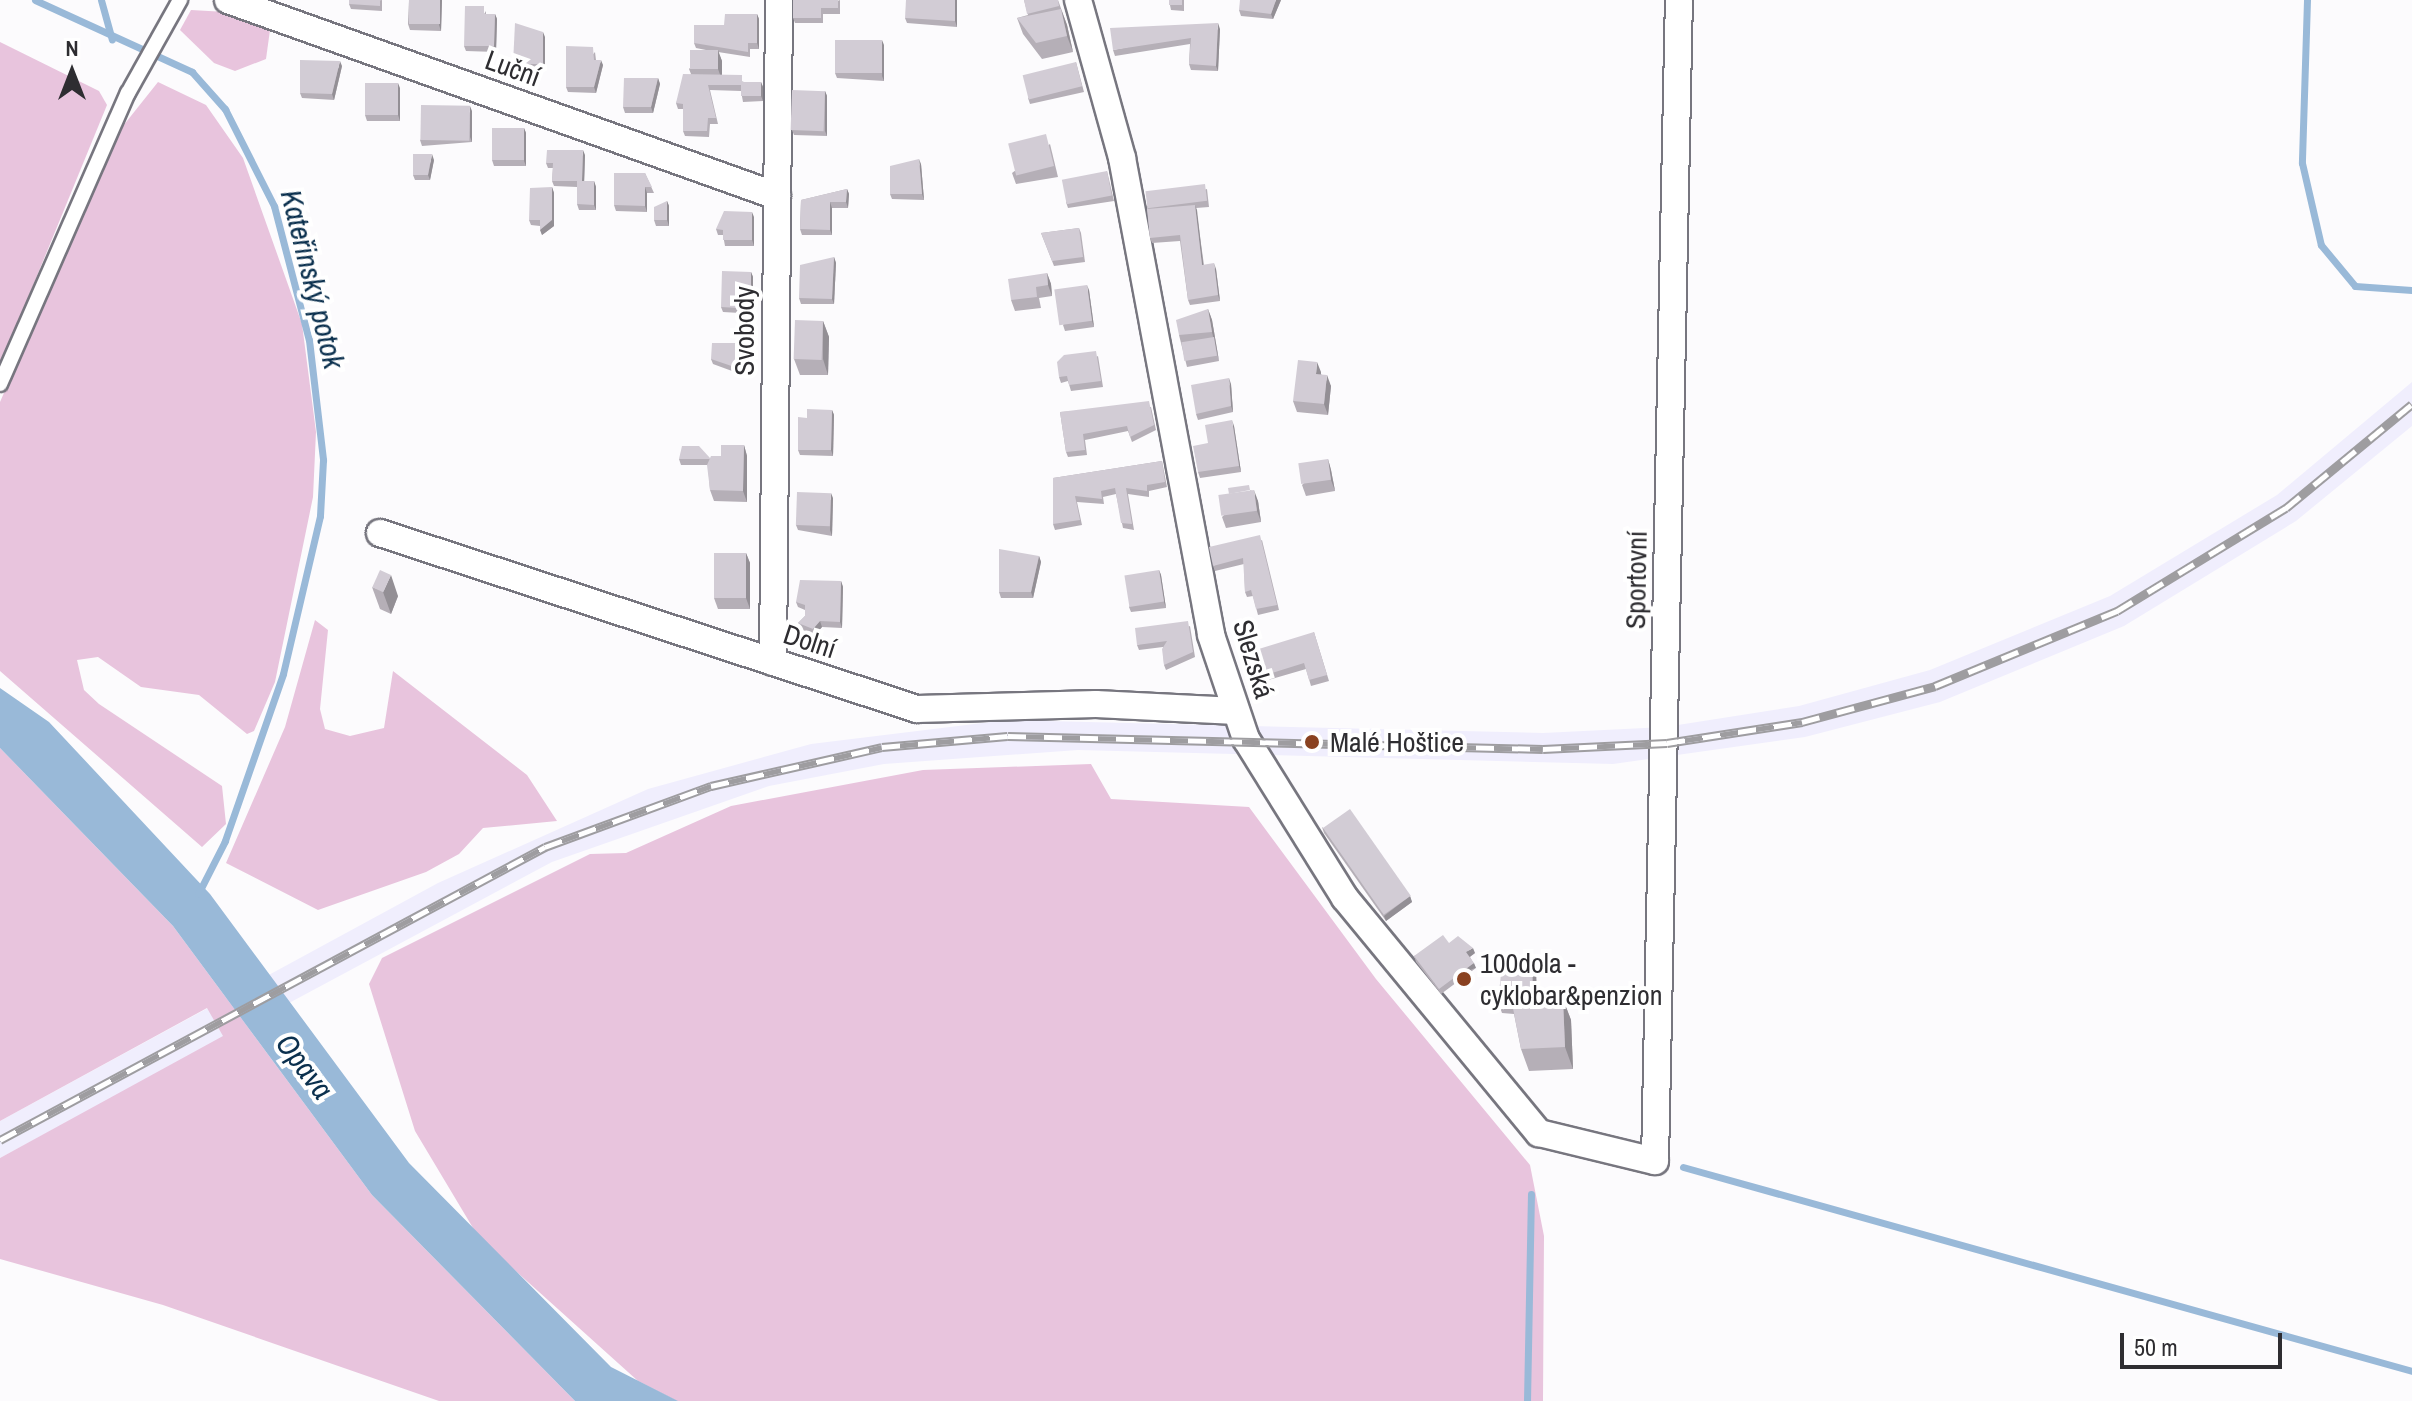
<!DOCTYPE html>
<meta charset="utf-8">
<style>
body{margin:0}
#map{position:relative;width:2412px;height:1401px;overflow:hidden;background:#fcfbfd;font-family:"Archivo Narrow",sans-serif}
div>[style]{position:absolute}
.built>*{inset:0;background:#f0eefd}
.green>*{inset:0;background:#e8c4dd}
.water>*{inset:0;background:#99b9d8}
.stream>*{height:7px;margin:-3.5px;padding:0 3.5px;transform-origin:3.5px;border-radius:3.5px;background:#99b9d8}
.roads{filter:drop-shadow(2px 0 #77767f) drop-shadow(-2px 0 #77767f) drop-shadow(0 2px #77767f) drop-shadow(0 -2px #77767f)}
.lane>*{height:14px;margin:-7px;padding:0 7px;transform-origin:7px;border-radius:7px;background:#fff}
.street>*{height:26px;margin:-13px;padding:0 13px;transform-origin:13px;border-radius:13px;background:#fff}
.rail>*{height:9px;margin-top:-4.5px;transform-origin:0;background:repeating-linear-gradient(90deg,#fff 0 18px,#9e9da0 0 36px);box-sizing:border-box;border-block:2px solid #9e9da0}
.wall>*{inset:0;background:#b5afb7}
.shaded-wall>*{inset:0;background:#938f95;transform-origin:0 0}
.building>*{inset:0;background:#d2ccd5;transform-origin:0 0}
.dots>*{width:22px;height:22px;translate:-50% -50%;box-sizing:border-box;border:4px solid #fff;border-radius:50%}
span{translate:-50% -50%;white-space:nowrap;text-align:center;line-height:1.15;-webkit-text-stroke:8px #fff;paint-order:stroke}
.street-label{font-size:28px;color:#2e2d31}
.poi-label{font-size:28px;color:#2e2d31}
.left{translate:0 -50%;text-align:left}
.water-label{font-size:30px;color:#0b304e;font-style:italic}
.north{position:absolute;left:32px;top:32px;width:80px;height:80px;-webkit-text-stroke:6px #fff;paint-order:stroke;rotate:0deg;font-size:22px;font-weight:700;line-height:32px;text-align:center;color:#2e2d31}
.north::after{content:'';display:block;margin:auto;width:28px;height:36px;background:#2e2d31;clip-path:polygon(50% 0,100% 100%,50% 72%,0 100%)}
.scale{position:absolute;left:2120px;top:1333px;width:162px;height:36px;box-sizing:border-box;border:4px solid #2e2d31;border-top:0;padding-left:10px;font-size:24px;line-height:28px;white-space:nowrap;color:#2e2d31;-webkit-text-stroke:6px #fff;paint-order:stroke}
</style>
<div id="map">
<div class="built">
<i style="clip-path:polygon(2412px 382px,2412px 426px,2296px 521px,2124px 626px,1940px 702px,1805px 737px,1613px 764px,1078px 750px,884px 764px,769px 786px,552px 862px,0 1158px,0 1121px,438px 883px,648px 789px,811px 744px,1007px 720px,1543px 733px,1665px 727px,1799px 706px,1930px 670px,2110px 596px,2277px 495px)"></i>
</div>
<div class="green">
<i style="clip-path:polygon(191px 10px,226px 12px,270px 30px,266px 59px,235px 71px,214px 63px,180px 30px)"></i>
<i style="clip-path:polygon(0 42px,99px 91px,107px 105px,0 366px)"></i>
<i style="clip-path:polygon(158px 82px,206px 105px,243px 158px,302px 324px,316px 432px,313px 497px,275px 682px,254px 731px,247px 734px,199px 695px,141px 687px,98px 657px,77px 660px,84px 690px,99px 704px,222px 786px,226px 824px,202px 847px,0 671px,0 402px,119px 131px)"></i>
<i style="clip-path:polygon(315px 620px,328px 630px,320px 709px,325px 729px,350px 736px,384px 728px,393px 671px,527px 775px,557px 821px,483px 828px,459px 854px,426px 872px,318px 910px,226px 863px,285px 727px)"></i>
<i style="clip-path:polygon(0 748px,173px 926px,372px 1195px,575px 1401px,439px 1401px,163px 1305px,0 1259px,0 1158px,223px 1036px,207px 1008px,0 1121px)"></i>
<i style="clip-path:polygon(1091px 764px,1111px 799px,1249px 807px,1376px 979px,1530px 1165px,1544px 1236px,1543px 1401px,677px 1401px,638px 1381px,479px 1238px,415px 1131px,369px 984px,382px 958px,590px 854px,626px 853px,731px 806px,923px 770px)"></i>
</div>
<div class="water">
<i style="clip-path:polygon(0 688px,49px 722px,210px 894px,409px 1163px,611px 1367px,678px 1401px,575px 1401px,372px 1195px,173px 926px,0 748px)"></i>
</div>
<div class="stream">
<i style="left:35px;top:0;width:173px;rotate:24.6deg"></i>
<i style="left:192px;top:72px;width:50px;rotate:48.3deg"></i>
<i style="left:225px;top:109px;width:109px;rotate:63.2deg"></i>
<i style="left:274px;top:206px;width:138px;rotate:75.4deg"></i>
<i style="left:309px;top:340px;width:121px;rotate:83.3deg"></i>
<i style="left:323px;top:460px;width:56px;rotate:93.1deg"></i>
<i style="left:320px;top:516px;width:162px;rotate:103.2deg"></i>
<i style="left:283px;top:674px;width:177px;rotate:109.2deg"></i>
<i style="left:225px;top:841px;width:59px;rotate:117deg"></i>
<i style="left:101px;top:0;width:41px;rotate:74.6deg"></i>
<i style="left:2307px;top:0;width:163px;rotate:91.8deg"></i>
<i style="left:2302px;top:163px;width:84px;rotate:77deg"></i>
<i style="left:2321px;top:245px;width:53px;rotate:50.3deg"></i>
<i style="left:2355px;top:286px;width:57px;rotate:4deg"></i>
<i style="left:1683px;top:1167px;width:757px;rotate:15.63deg"></i>
<i style="left:1527px;top:1401px;width:207px;rotate:-88.9deg"></i>
</div>
<div class="roads">
<div class="lane">
<i style="left:0;top:384px;width:318px;rotate:-66.3deg"></i>
<i style="left:128px;top:93px;width:107px;rotate:-60.8deg"></i>
</div>
<div class="street">
<i style="left:228px;top:0;width:583px;rotate:19.65deg"></i>
<i style="left:1078px;top:0;width:164px;rotate:74.4deg"></i>
<i style="left:1122px;top:158px;width:485px;rotate:79.4deg"></i>
<i style="left:1211px;top:635px;width:110px;rotate:71.4deg"></i>
<i style="left:1246px;top:739px;width:187px;rotate:58.1deg"></i>
<i style="left:1345px;top:898px;width:305px;rotate:50.5deg"></i>
<i style="left:1539px;top:1133px;width:119px;rotate:13.6deg"></i>
<i style="left:1655px;top:1161px;width:1161px;rotate:-88.82deg"></i>
<i style="left:380px;top:533px;width:565px;rotate:18.15deg"></i>
<i style="left:917px;top:709px;width:179px;rotate:-1.6deg"></i>
<i style="left:1096px;top:704px;width:140px;rotate:2.9deg"></i>
<i style="left:773px;top:662px;width:662px;rotate:-89.48deg"></i>
</div>
</div>
<div class="rail">
<i style="left:0;top:1140px;width:619px;rotate:-28.26deg"></i>
<i style="left:545px;top:847px;width:177px;rotate:-20.2deg"></i>
<i style="left:711px;top:786px;width:175px;rotate:-12.8deg"></i>
<i style="left:882px;top:747px;width:126px;rotate:-5deg"></i>
<i style="left:1008px;top:736px;width:535px;rotate:1.39deg"></i>
<i style="left:1543px;top:749px;width:124px;rotate:-2.8deg"></i>
<i style="left:1667px;top:743px;width:137px;rotate:-8.8deg"></i>
<i style="left:1802px;top:722px;width:138px;rotate:-15.1deg"></i>
<i style="left:1935px;top:686px;width:197px;rotate:-22.4deg"></i>
<i style="left:2117px;top:611px;width:198px;rotate:-31.4deg"></i>
<i style="left:2286px;top:508px;width:163px;rotate:-39.5deg"></i>
</div>
<div class="wall">
<i style="clip-path:polygon(382px 0,382px 11px,351px 9px,349px 4px)"></i>
<i style="clip-path:polygon(409px 0,442px 0,441px 31px,410px 30px,408px 24px)"></i>
<i style="clip-path:polygon(840px 0,840px 14px,823px 14px,823px 23px,795px 23px,793px 18px)"></i>
<i style="clip-path:polygon(957px 0,957px 27px,907px 23px,905px 18px)"></i>
<i style="clip-path:polygon(1024px 0,1058px 0,1067px 25px,1073px 52px,1042px 59px,1023px 34px,1017px 18px,1028px 15px)"></i>
<i style="clip-path:polygon(1169px 0,1184px 0,1184px 11px,1171px 10px)"></i>
<i style="clip-path:polygon(1281px 0,1273px 19px,1241px 16px,1239px 10px)"></i>
<i style="clip-path:polygon(486px 11px,486px 14px,495px 14px,497px 19px,496px 52px,466px 51px,464px 46px)"></i>
<i style="clip-path:polygon(757px 14px,759px 19px,759px 49px,750px 49px,750px 57px,718px 52px,722px 61px,722px 75px,744px 82px,761px 82px,763px 87px,763px 101px,743px 102px,741px 91px,710px 90px,718px 124px,710px 124px,709px 137px,685px 136px,683px 131px,683px 109px,678px 109px,676px 103px,691px 74px,689px 69px,706px 50px,696px 48px,694px 43px,724px 25px)"></i>
<i style="clip-path:polygon(1220px 29px,1218px 71px,1191px 70px,1189px 64px,1190px 44px,1115px 56px,1113px 50px)"></i>
<i style="clip-path:polygon(545px 37px,545px 70px,515px 70px,513px 64px)"></i>
<i style="clip-path:polygon(884px 45px,884px 81px,837px 78px,835px 73px)"></i>
<i style="clip-path:polygon(595px 52px,596px 60px,603px 65px,596px 93px,568px 92px,566px 87px)"></i>
<i style="clip-path:polygon(1076px 62px,1084px 92px,1030px 104px,1028px 98px)"></i>
<i style="clip-path:polygon(342px 66px,334px 100px,302px 98px,300px 93px)"></i>
<i style="clip-path:polygon(658px 78px,660px 84px,653px 113px,625px 113px,623px 107px)"></i>
<i style="clip-path:polygon(400px 88px,400px 121px,367px 121px,365px 115px)"></i>
<i style="clip-path:polygon(825px 91px,827px 96px,827px 136px,794px 135px,792px 130px)"></i>
<i style="clip-path:polygon(472px 111px,472px 142px,422px 146px,420px 140px)"></i>
<i style="clip-path:polygon(524px 128px,526px 133px,526px 166px,494px 166px,492px 160px)"></i>
<i style="clip-path:polygon(1050px 144px,1058px 177px,1016px 184px,1012px 173px)"></i>
<i style="clip-path:polygon(585px 155px,584px 181px,594px 181px,596px 187px,596px 210px,579px 210px,577px 204px,577px 187px,554px 186px,552px 181px,553px 168px,548px 168px,546px 163px)"></i>
<i style="clip-path:polygon(434px 160px,430px 180px,415px 180px,413px 175px)"></i>
<i style="clip-path:polygon(921px 164px,924px 200px,892px 199px,890px 194px)"></i>
<i style="clip-path:polygon(1107px 171px,1114px 201px,1068px 208px,1066px 202px)"></i>
<i style="clip-path:polygon(645px 173px,654px 193px,647px 193px,647px 212px,616px 211px,614px 205px)"></i>
<i style="clip-path:polygon(552px 187px,554px 193px,554px 226px,542px 235px,540px 226px,531px 225px,529px 220px)"></i>
<i style="clip-path:polygon(847px 189px,849px 194px,848px 208px,832px 208px,832px 235px,802px 235px,800px 229px,801px 200px)"></i>
<i style="clip-path:polygon(1207px 189px,1209px 207px,1196px 208px,1204px 265px,1216px 269px,1220px 301px,1190px 305px,1188px 300px,1180px 241px,1152px 243px,1150px 238px,1147px 206px)"></i>
<i style="clip-path:polygon(667px 201px,669px 206px,669px 226px,656px 226px,654px 220px)"></i>
<i style="clip-path:polygon(754px 217px,754px 246px,725px 246px,723px 235px,718px 235px,716px 229px)"></i>
<i style="clip-path:polygon(1079px 228px,1081px 233px,1085px 262px,1054px 266px,1041px 233px)"></i>
<i style="clip-path:polygon(834px 257px,836px 263px,834px 304px,801px 304px,799px 298px)"></i>
<i style="clip-path:polygon(751px 272px,753px 277px,753px 306px,740px 305px,740px 313px,723px 312px,721px 307px)"></i>
<i style="clip-path:polygon(1047px 273px,1051px 284px,1052px 296px,1039px 298px,1041px 308px,1015px 311px,1011px 300px)"></i>
<i style="clip-path:polygon(1089px 290px,1094px 327px,1065px 331px,1063px 325px)"></i>
<i style="clip-path:polygon(1208px 309px,1212px 320px,1219px 361px,1187px 367px,1179px 335px)"></i>
<i style="clip-path:polygon(823px 321px,829px 337px,828px 375px,800px 375px,794px 359px)"></i>
<i style="clip-path:polygon(750px 343px,752px 349px,751px 378px,713px 364px,711px 359px)"></i>
<i style="clip-path:polygon(1098px 356px,1103px 387px,1071px 391px,1068px 381px,1061px 383px,1059px 377px)"></i>
<i style="clip-path:polygon(1321px 372px,1321px 374px,1331px 386px,1328px 415px,1297px 412px,1293px 401px)"></i>
<i style="clip-path:polygon(1231px 384px,1233px 412px,1198px 420px,1196px 414px)"></i>
<i style="clip-path:polygon(1151px 407px,1156px 430px,1132px 442px,1128px 431px,1085px 440px,1087px 455px,1068px 457px,1066px 452px,1060px 412px)"></i>
<i style="clip-path:polygon(832px 410px,834px 415px,833px 456px,800px 455px,798px 450px,807px 418px)"></i>
<i style="clip-path:polygon(1234px 426px,1241px 472px,1200px 478px,1198px 472px,1208px 443px)"></i>
<i style="clip-path:polygon(744px 445px,747px 456px,747px 502px,714px 501px,710px 490px,708px 465px,681px 465px,679px 459px,710px 458px,721px 456px)"></i>
<i style="clip-path:polygon(1328px 459px,1331px 470px,1335px 491px,1306px 496px,1302px 485px)"></i>
<i style="clip-path:polygon(1162px 461px,1167px 487px,1149px 491px,1149px 497px,1128px 494px,1134px 530px,1123px 528px,1116px 494px,1103px 497px,1104px 504px,1077px 502px,1082px 525px,1055px 530px,1053px 524px,1053px 478px)"></i>
<i style="clip-path:polygon(1251px 490px,1258px 501px,1261px 522px,1226px 528px,1222px 517px)"></i>
<i style="clip-path:polygon(833px 498px,832px 536px,798px 530px,796px 525px)"></i>
<i style="clip-path:polygon(1262px 540px,1279px 610px,1258px 615px,1253px 596px,1247px 597px,1245px 592px,1244px 564px,1215px 571px,1213px 566px)"></i>
<i style="clip-path:polygon(746px 553px,750px 563px,750px 609px,718px 609px,714px 598px)"></i>
<i style="clip-path:polygon(1039px 556px,1041px 562px,1033px 598px,1001px 598px,999px 592px)"></i>
<i style="clip-path:polygon(1159px 570px,1161px 575px,1166px 608px,1131px 612px,1129px 607px)"></i>
<i style="clip-path:polygon(841px 581px,843px 587px,842px 628px,822px 627px,815px 635px,800px 629px,798px 623px,805px 616px,805px 610px,798px 607px,796px 602px)"></i>
<i style="clip-path:polygon(372px 587px,398px 596px,391px 614px,380px 609px)"></i>
<i style="clip-path:polygon(1190px 626px,1195px 657px,1166px 670px,1164px 665px,1163px 647px,1139px 650px,1137px 645px)"></i>
<i style="clip-path:polygon(1314px 632px,1329px 681px,1311px 686px,1306px 669px,1258px 683px,1256px 678px)"></i>
<i style="clip-path:polygon(1322px 827px,1410px 896px,1412px 902px,1386px 921px,1324px 833px)"></i>
<i style="clip-path:polygon(1449px 943px,1475px 953px,1470px 957px,1476px 968px,1441px 994px,1416px 962px,1414px 956px)"></i>
<i style="clip-path:polygon(1536px 969px,1537px 996px,1563px 999px,1571px 1020px,1573px 1069px,1529px 1071px,1521px 1049px,1514px 1014px,1502px 1013px,1498px 1002px)"></i>
</div>
<div class="shaded-wall">
<i style="clip-path:polygon(440px 0,442px 0,441px 31px,439px 25px)"></i>
<i style="clip-path:polygon(955px 0,957px 0,957px 27px,955px 21px)"></i>
<i style="clip-path:polygon(1276px 0,1281px 0,1273px 19px,1271px 14px)"></i>
<i style="clip-path:polygon(1061px 9px,1067px 25px,1073px 52px,1067px 36px)"></i>
<i style="clip-path:polygon(495px 14px,497px 19px,496px 52px,494px 46px)"></i>
<i style="clip-path:polygon(757px 14px,759px 19px,759px 49px,757px 43px)"></i>
<i style="clip-path:polygon(1218px 23px,1220px 29px,1218px 71px,1216px 66px)"></i>
<i style="clip-path:polygon(543px 32px,545px 37px,545px 70px,543px 64px)"></i>
<i style="clip-path:polygon(882px 40px,884px 45px,884px 81px,882px 76px)"></i>
<i style="clip-path:polygon(718px 50px,722px 61px,722px 80px,718px 69px)"></i>
<i style="clip-path:polygon(601px 60px,603px 65px,596px 93px,594px 87px)"></i>
<i style="clip-path:polygon(340px 61px,342px 66px,334px 100px,332px 94px)"></i>
<i style="clip-path:polygon(658px 78px,660px 84px,653px 113px,651px 107px)"></i>
<i style="clip-path:polygon(761px 82px,763px 87px,763px 101px,761px 96px)"></i>
<i style="clip-path:polygon(398px 83px,400px 88px,400px 121px,398px 115px)"></i>
<i style="clip-path:polygon(825px 91px,827px 96px,827px 136px,825px 131px)"></i>
<i style="clip-path:polygon(470px 106px,472px 111px,472px 142px,470px 137px)"></i>
<i style="clip-path:polygon(524px 128px,526px 133px,526px 166px,524px 161px)"></i>
<i style="clip-path:polygon(583px 150px,585px 155px,584px 187px,582px 181px)"></i>
<i style="clip-path:polygon(432px 154px,434px 160px,430px 180px,428px 175px)"></i>
<i style="clip-path:polygon(919px 159px,921px 164px,924px 200px,922px 194px)"></i>
<i style="clip-path:polygon(594px 181px,596px 187px,596px 210px,594px 205px)"></i>
<i style="clip-path:polygon(552px 187px,554px 193px,554px 226px,542px 235px,540px 230px)"></i>
<i style="clip-path:polygon(645px 187px,647px 193px,647px 212px,645px 206px)"></i>
<i style="clip-path:polygon(847px 189px,849px 194px,848px 208px,846px 202px)"></i>
<i style="clip-path:polygon(667px 201px,669px 206px,669px 226px,667px 220px)"></i>
<i style="clip-path:polygon(830px 202px,832px 208px,832px 235px,830px 230px)"></i>
<i style="clip-path:polygon(1195px 205px,1197px 210px,1204px 271px,1202px 265px)"></i>
<i style="clip-path:polygon(752px 212px,754px 217px,754px 246px,752px 240px)"></i>
<i style="clip-path:polygon(834px 257px,836px 263px,834px 304px,832px 299px)"></i>
<i style="clip-path:polygon(1214px 263px,1216px 269px,1220px 301px,1218px 295px)"></i>
<i style="clip-path:polygon(751px 272px,753px 277px,753px 306px,751px 300px)"></i>
<i style="clip-path:polygon(1047px 273px,1051px 284px,1052px 296px,1048px 285px)"></i>
<i style="clip-path:polygon(1087px 285px,1089px 290px,1094px 327px,1092px 321px)"></i>
<i style="clip-path:polygon(1208px 309px,1212px 320px,1219px 361px,1212px 332px)"></i>
<i style="clip-path:polygon(823px 321px,829px 337px,828px 375px,823px 359px)"></i>
<i style="clip-path:polygon(750px 343px,752px 349px,751px 378px,749px 372px)"></i>
<i style="clip-path:polygon(1317px 362px,1321px 372px,1320px 385px,1316px 374px)"></i>
<i style="clip-path:polygon(1327px 375px,1331px 386px,1328px 415px,1324px 404px)"></i>
<i style="clip-path:polygon(1229px 378px,1231px 384px,1233px 412px,1231px 406px)"></i>
<i style="clip-path:polygon(832px 410px,834px 415px,833px 456px,831px 450px)"></i>
<i style="clip-path:polygon(1232px 420px,1234px 426px,1241px 472px,1239px 466px)"></i>
<i style="clip-path:polygon(744px 445px,747px 456px,747px 502px,743px 491px)"></i>
<i style="clip-path:polygon(1328px 459px,1331px 470px,1335px 491px,1331px 480px)"></i>
<i style="clip-path:polygon(1254px 490px,1258px 501px,1261px 522px,1257px 511px)"></i>
<i style="clip-path:polygon(831px 493px,833px 498px,832px 536px,830px 530px)"></i>
<i style="clip-path:polygon(746px 553px,750px 563px,750px 609px,746px 598px)"></i>
<i style="clip-path:polygon(1039px 556px,1041px 562px,1033px 598px,1031px 592px)"></i>
<i style="clip-path:polygon(1159px 570px,1161px 575px,1166px 608px,1164px 602px)"></i>
<i style="clip-path:polygon(391px 575px,398px 596px,391px 614px,383px 592px)"></i>
<i style="clip-path:polygon(841px 581px,843px 587px,842px 628px,840px 622px)"></i>
<i style="clip-path:polygon(820px 621px,822px 627px,815px 635px,813px 629px)"></i>
<i style="clip-path:polygon(1410px 896px,1412px 902px,1386px 921px,1384px 916px)"></i>
<i style="clip-path:polygon(1473px 948px,1475px 953px,1468px 958px,1466px 952px)"></i>
<i style="clip-path:polygon(1532px 958px,1536px 969px,1537px 1017px,1533px 1006px)"></i>
<i style="left:1474px;top:963px;width:5px;height:44px;rotate:68deg"></i>
<i style="clip-path:polygon(1563px 999px,1571px 1020px,1573px 1069px,1565px 1047px)"></i>
</div>
<div class="building">
<i style="clip-path:polygon(349px 0,380px 0,380px 6px,349px 4px)"></i>
<i style="left:409px;top:0;width:31px;height:24px"></i>
<i style="clip-path:polygon(793px 0,838px 0,838px 8px,821px 8px,821px 18px,793px 18px)"></i>
<i style="clip-path:polygon(906px 0,955px 0,955px 21px,905px 18px)"></i>
<i style="clip-path:polygon(1024px 0,1058px 0,1059px 6px,1027px 14px)"></i>
<i style="left:1169px;top:0;width:13px;height:5px"></i>
<i style="clip-path:polygon(1240px 0,1276px 0,1271px 14px,1239px 10px)"></i>
<i style="clip-path:polygon(465px 6px,484px 6px,484px 14px,495px 14px,494px 46px,464px 46px)"></i>
<i style="clip-path:polygon(1061px 9px,1067px 36px,1036px 43px,1017px 18px)"></i>
<i style="clip-path:polygon(725px 14px,757px 14px,757px 43px,748px 43px,748px 52px,694px 43px,694px 25px,724px 25px)"></i>
<i style="clip-path:polygon(515px 23px,543px 32px,543px 64px,513px 64px)"></i>
<i style="clip-path:polygon(1218px 23px,1216px 66px,1189px 64px,1191px 38px,1113px 50px,1110px 28px)"></i>
<i style="left:835px;top:40px;width:47px;height:33px"></i>
<i style="clip-path:polygon(566px 46px,593px 47px,594px 60px,601px 60px,594px 87px,566px 87px)"></i>
<i style="left:690px;top:50px;width:28px;height:19px"></i>
<i style="clip-path:polygon(300px 60px,340px 61px,332px 94px,300px 93px)"></i>
<i style="left:1076px;top:62px;width:25px;height:55px;rotate:76deg"></i>
<i style="clip-path:polygon(683px 74px,742px 75px,742px 82px,761px 82px,761px 96px,741px 96px,741px 85px,708px 85px,716px 118px,708px 118px,707px 131px,683px 131px,683px 104px,676px 103px)"></i>
<i style="clip-path:polygon(624px 78px,658px 78px,651px 107px,623px 107px)"></i>
<i style="left:365px;top:83px;width:33px;height:32px"></i>
<i style="left:792px;top:90px;width:33px;height:40px;rotate:2deg"></i>
<i style="left:421px;top:105px;width:49px;height:35px;rotate:1deg"></i>
<i style="left:492px;top:128px;width:32px;height:32px"></i>
<i style="left:1046px;top:134px;width:33px;height:39px;rotate:76deg"></i>
<i style="clip-path:polygon(547px 150px,583px 150px,582px 181px,594px 181px,594px 205px,577px 204px,577px 181px,552px 181px,553px 163px,546px 163px)"></i>
<i style="clip-path:polygon(413px 154px,432px 154px,428px 175px,413px 175px)"></i>
<i style="clip-path:polygon(919px 159px,922px 194px,890px 194px,890px 166px)"></i>
<i style="left:1107px;top:171px;width:25px;height:46px;rotate:79deg"></i>
<i style="clip-path:polygon(614px 173px,645px 173px,652px 187px,645px 187px,645px 206px,614px 205px)"></i>
<i style="left:1205px;top:184px;width:17px;height:60px;rotate:83deg"></i>
<i style="clip-path:polygon(552px 187px,552px 220px,540px 230px,540px 220px,529px 220px,530px 188px)"></i>
<i style="clip-path:polygon(847px 189px,846px 202px,830px 202px,830px 230px,800px 229px,801px 200px)"></i>
<i style="clip-path:polygon(667px 201px,667px 220px,654px 220px,654px 207px)"></i>
<i style="clip-path:polygon(1195px 205px,1202px 265px,1214px 263px,1218px 295px,1188px 300px,1180px 235px,1150px 238px,1147px 209px)"></i>
<i style="clip-path:polygon(724px 211px,752px 212px,752px 240px,723px 240px,723px 230px,716px 229px)"></i>
<i style="clip-path:polygon(1079px 228px,1083px 257px,1052px 261px,1041px 233px)"></i>
<i style="clip-path:polygon(834px 257px,832px 299px,799px 298px,800px 265px)"></i>
<i style="clip-path:polygon(722px 271px,751px 272px,751px 300px,738px 300px,738px 308px,721px 307px)"></i>
<i style="clip-path:polygon(1047px 273px,1048px 285px,1036px 287px,1037px 297px,1011px 300px,1008px 279px)"></i>
<i style="left:1087px;top:285px;width:36px;height:33px;rotate:82deg"></i>
<i style="clip-path:polygon(1208px 309px,1212px 332px,1179px 335px,1176px 320px)"></i>
<i style="left:795px;top:320px;width:28px;height:39px;rotate:2deg"></i>
<i style="left:1214px;top:337px;width:19px;height:33px;rotate:81deg"></i>
<i style="clip-path:polygon(712px 343px,750px 343px,749px 372px,711px 359px)"></i>
<i style="clip-path:polygon(1096px 351px,1101px 381px,1069px 385px,1067px 376px,1059px 377px,1057px 362px,1064px 355px)"></i>
<i style="clip-path:polygon(1298px 360px,1317px 362px,1316px 374px,1327px 375px,1324px 404px,1293px 401px)"></i>
<i style="clip-path:polygon(1229px 378px,1231px 406px,1196px 414px,1191px 385px)"></i>
<i style="clip-path:polygon(1149px 401px,1154px 425px,1130px 437px,1127px 426px,1083px 434px,1085px 450px,1066px 452px,1060px 412px)"></i>
<i style="clip-path:polygon(807px 409px,832px 410px,831px 450px,798px 450px,798px 417px,807px 418px)"></i>
<i style="clip-path:polygon(1232px 420px,1239px 466px,1198px 472px,1193px 446px,1208px 443px,1205px 425px)"></i>
<i style="clip-path:polygon(721px 445px,744px 445px,743px 491px,710px 490px,707px 465px,711px 456px,721px 456px)"></i>
<i style="clip-path:polygon(682px 446px,699px 446px,710px 458px,710px 459px,679px 459px)"></i>
<i style="left:1328px;top:459px;width:21px;height:30px;rotate:82deg"></i>
<i style="clip-path:polygon(1162px 461px,1165px 482px,1147px 485px,1147px 491px,1126px 488px,1132px 524px,1121px 523px,1115px 488px,1101px 491px,1102px 499px,1075px 496px,1080px 520px,1053px 524px,1053px 478px)"></i>
<i style="clip-path:polygon(1249px 485px,1250px 490px,1229px 494px,1228px 488px)"></i>
<i style="left:1254px;top:490px;width:21px;height:36px;rotate:82deg"></i>
<i style="left:797px;top:492px;width:34px;height:33px;rotate:2deg"></i>
<i style="clip-path:polygon(1260px 535px,1277px 605px,1256px 609px,1251px 590px,1245px 592px,1243px 558px,1213px 566px,1209px 547px)"></i>
<i style="clip-path:polygon(999px 549px,1039px 556px,1031px 592px,999px 592px)"></i>
<i style="left:714px;top:553px;width:32px;height:45px"></i>
<i style="left:380px;top:570px;width:12px;height:19px;rotate:24deg"></i>
<i style="left:1159px;top:570px;width:32px;height:35px;rotate:81deg"></i>
<i style="clip-path:polygon(800px 580px,841px 581px,840px 622px,820px 621px,813px 629px,798px 623px,805px 616px,805px 605px,796px 602px)"></i>
<i style="clip-path:polygon(1188px 621px,1193px 652px,1164px 665px,1162px 649px,1167px 641px,1137px 645px,1135px 628px)"></i>
<i style="clip-path:polygon(1314px 632px,1327px 675px,1309px 680px,1304px 663px,1256px 678px,1249px 652px)"></i>
<i style="left:1350px;top:809px;width:106px;height:33px;rotate:55deg"></i>
<i style="clip-path:polygon(1443px 935px,1449px 943px,1458px 936px,1473px 948px,1466px 952px,1474px 963px,1439px 989px,1414px 956px)"></i>
<i style="clip-path:polygon(1503px 955px,1532px 958px,1533px 996px,1510px 993px,1512px 1004px,1498px 1002px)"></i>
<i style="clip-path:polygon(1510px 993px,1563px 999px,1565px 1047px,1521px 1049px)"></i>
</div>
<div class="dots">
<i style="left:1312px;top:742px;background:#8a4221"></i>
<i style="left:1464px;top:979px;background:#8a4221"></i>
</div>
<div class="street-label">
<span style="left:513px;top:68px;rotate:20deg">Luční</span>
<span style="left:744px;top:331px;rotate:-90deg">Svobody</span>
<span style="left:1636px;top:580px;rotate:-89deg">Sportovní</span>
<span style="left:810px;top:641px;rotate:18deg">Dolní</span>
<span style="left:1254px;top:659px;rotate:73deg">Slezská</span>
</div>
<div class="poi-label">
<span class="left" style="left:1330px;top:742px">Malé Hoštice</span>
<span class="left" style="left:1480px;top:979px">100dola -<br>cyklobar&amp;penzion</span>
</div>
<div class="water-label">
<span style="left:313px;top:279px;rotate:76deg">Kateřinský potok</span>
<span style="left:305px;top:1066px;rotate:53deg">Opava</span>
</div>
<div class="north">N</div>
<div class="scale">50 m</div>
</div>
